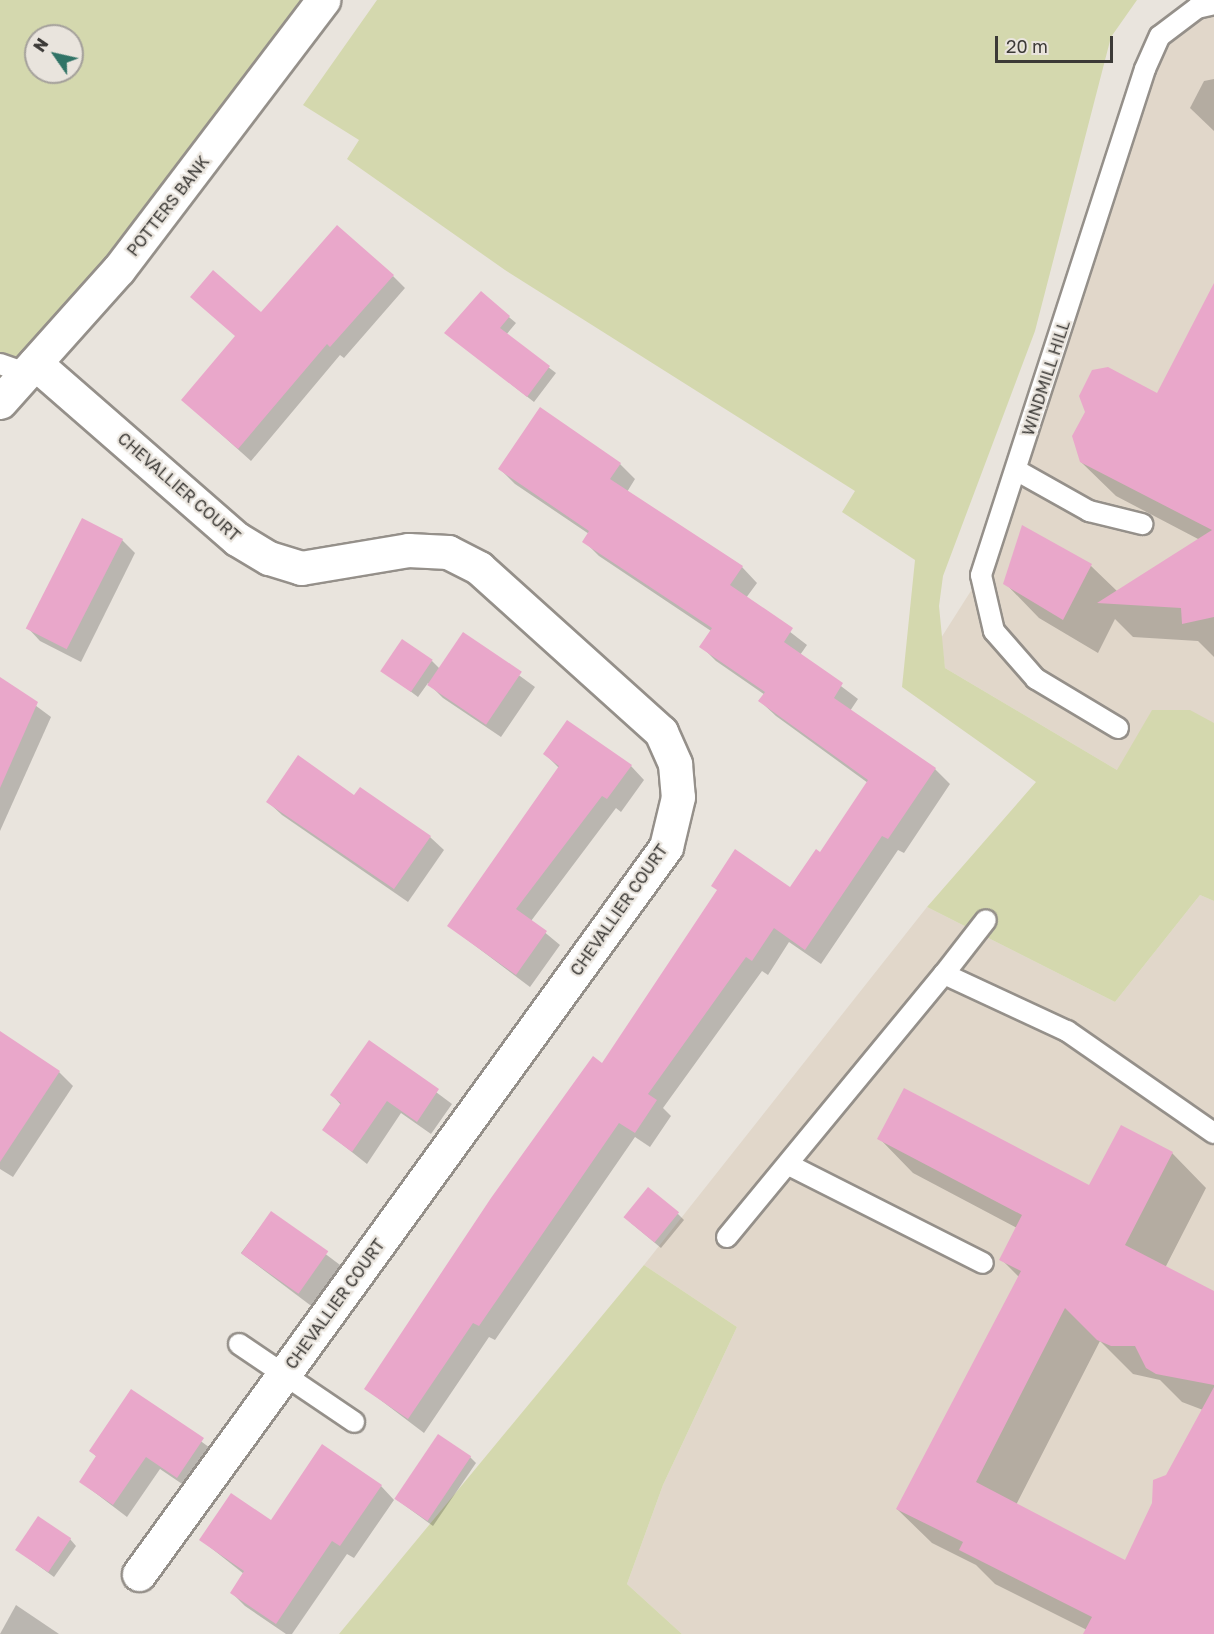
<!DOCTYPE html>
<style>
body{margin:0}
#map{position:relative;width:1214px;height:1634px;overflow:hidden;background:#e9e4dd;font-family:"Golos Text",sans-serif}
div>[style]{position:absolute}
.built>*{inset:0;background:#e1d7ca}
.green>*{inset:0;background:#d4d8ae}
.shadow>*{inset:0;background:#0003;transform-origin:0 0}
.building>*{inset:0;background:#e9a7ca;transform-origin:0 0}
.roads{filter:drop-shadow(2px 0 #95908a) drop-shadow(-2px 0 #95908a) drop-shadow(0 2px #95908a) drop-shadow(0 -2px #95908a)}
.service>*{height:20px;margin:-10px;padding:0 10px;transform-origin:10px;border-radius:10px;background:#fff}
.minor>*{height:33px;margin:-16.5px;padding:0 16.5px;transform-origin:16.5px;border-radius:16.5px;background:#fff}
.tertiary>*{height:33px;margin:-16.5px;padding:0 16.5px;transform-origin:16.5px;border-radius:16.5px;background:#fff}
span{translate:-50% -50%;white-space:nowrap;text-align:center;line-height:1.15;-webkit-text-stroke:4.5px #e9e4dd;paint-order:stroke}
.street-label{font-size:16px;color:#3c3a37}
.north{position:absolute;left:24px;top:24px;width:60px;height:60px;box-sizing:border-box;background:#e9e4dd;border:2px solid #a4a09b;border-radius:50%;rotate:304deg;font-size:16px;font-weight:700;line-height:24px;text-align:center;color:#3c3a37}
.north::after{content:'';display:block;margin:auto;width:21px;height:27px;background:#307366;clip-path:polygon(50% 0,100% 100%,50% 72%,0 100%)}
.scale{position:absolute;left:995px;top:36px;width:118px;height:27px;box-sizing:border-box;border:3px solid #3c3a37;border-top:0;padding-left:8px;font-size:18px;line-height:21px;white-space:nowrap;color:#3c3a37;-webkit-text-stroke:4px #e9e4dd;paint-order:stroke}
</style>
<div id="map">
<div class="built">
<i style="clip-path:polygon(1214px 4px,1214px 809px,1117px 770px,945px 668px,941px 638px,981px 575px,1160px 36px)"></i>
<i style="clip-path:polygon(1200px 895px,1214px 901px,1214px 1634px,682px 1634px,627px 1584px,663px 1485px,737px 1327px,644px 1265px,927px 907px,1115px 1002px)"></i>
</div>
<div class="green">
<i style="clip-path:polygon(evenodd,0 0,323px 0,0 402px,0 0,36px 36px,72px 36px,72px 72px,36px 72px,36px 36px)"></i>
<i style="clip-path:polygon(377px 0,1137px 0,1111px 37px,1035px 331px,943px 576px,939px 606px,945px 668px,1117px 770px,1152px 710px,1190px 710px,1214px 723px,1214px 901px,1200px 895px,1115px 1002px,927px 907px,1036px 782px,902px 687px,915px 560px,842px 512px,855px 491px,505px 270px,347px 159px,359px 140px,303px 105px)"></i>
<i style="clip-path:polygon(644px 1265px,737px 1327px,663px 1485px,627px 1584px,682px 1634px,339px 1634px)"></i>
</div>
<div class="shadow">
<i style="clip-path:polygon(1214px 79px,1214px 131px,1190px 108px,1204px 81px)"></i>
<i style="clip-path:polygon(393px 276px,405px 288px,344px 358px,340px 355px,251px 461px,183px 400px)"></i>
<i style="clip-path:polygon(1214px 288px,1214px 657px,1198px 641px,1133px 637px,1115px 619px,1098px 653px,1039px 618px,1005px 583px,1023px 527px,1091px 566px,1118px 592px,1200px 540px,1116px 496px,1081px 462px,1158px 395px)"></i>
<i style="clip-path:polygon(481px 293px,516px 323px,506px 335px,556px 373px,534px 402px,453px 339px)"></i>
<i style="clip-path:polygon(620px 464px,635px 479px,627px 492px,742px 567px,757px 583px,746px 598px,807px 645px,800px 655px,858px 699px,850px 711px,935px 769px,950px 784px,904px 853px,898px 850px,821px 964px,789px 942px,768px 975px,762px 971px,663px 1108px,671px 1116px,650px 1147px,635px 1137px,495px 1340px,489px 1337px,424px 1433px,366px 1389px,603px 1065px,790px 889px,820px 854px,868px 783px,776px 716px,760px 701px,765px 695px,716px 661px,701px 646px,711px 631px,599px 556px,584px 541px,589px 534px,515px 484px,500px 469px)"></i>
<i style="clip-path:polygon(122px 540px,135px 553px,81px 662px,40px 641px,27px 627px)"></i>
<i style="clip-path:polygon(463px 634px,535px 687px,501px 737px,443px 698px,428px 683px,418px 697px,382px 670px,432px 661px,440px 669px)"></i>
<i style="clip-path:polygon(0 679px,51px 717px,0 831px)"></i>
<i style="clip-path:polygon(545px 754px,631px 766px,644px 780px,621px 812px,616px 808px,531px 921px,560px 945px,530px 987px,449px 926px,559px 768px)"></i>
<i style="clip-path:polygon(268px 802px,430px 837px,444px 850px,408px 902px,282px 815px)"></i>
<i style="clip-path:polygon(0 1033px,59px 1072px,73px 1086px,13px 1177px,0 1169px)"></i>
<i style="clip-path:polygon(369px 1042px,452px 1104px,431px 1134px,401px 1113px,367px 1164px,324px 1130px,341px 1105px,332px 1095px)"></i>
<i style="clip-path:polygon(evenodd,879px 1138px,1090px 1187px,1172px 1153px,1206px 1188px,1165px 1268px,1214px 1293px,1214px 1634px,1085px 1634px,1087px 1630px,995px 1584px,976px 1565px,932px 1543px,897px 1509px,1019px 1277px,1001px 1259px,1017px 1228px,913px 1173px,879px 1138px,1100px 1341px,1133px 1374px,1160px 1380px,1182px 1402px,1203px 1410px,1125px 1562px,1016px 1505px,1100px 1341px)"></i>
<i style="left:271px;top:1213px;width:89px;height:50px;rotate:37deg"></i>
<i style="clip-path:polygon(678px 1214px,684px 1220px,661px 1248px,631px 1223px)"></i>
<i style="clip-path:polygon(132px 1391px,217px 1453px,191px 1490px,160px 1469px,127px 1517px,81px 1482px,97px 1457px,91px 1451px)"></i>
<i style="clip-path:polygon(470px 1457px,476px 1463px,433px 1526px,396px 1499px)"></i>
<i style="clip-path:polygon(381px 1486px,394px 1500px,354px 1558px,347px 1554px,292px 1634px,286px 1634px,245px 1606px,232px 1593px,244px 1574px,201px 1540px,271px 1522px)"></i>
<i style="clip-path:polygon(70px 1539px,76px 1546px,54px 1577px,17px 1550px)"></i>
<i style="clip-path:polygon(16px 1605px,59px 1634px,0 1634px)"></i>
</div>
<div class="building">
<i style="clip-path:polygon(337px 225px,394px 275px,330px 347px,327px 344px,238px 449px,181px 400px,235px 336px,190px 297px,213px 270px,261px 312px)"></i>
<i style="clip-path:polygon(1214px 283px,1214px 617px,1182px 624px,1181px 608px,1097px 603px,1212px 530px,1080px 462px,1072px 436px,1085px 412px,1079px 396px,1092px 370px,1108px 367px,1157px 393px)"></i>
<i style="clip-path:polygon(481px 291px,510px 316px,500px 328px,550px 366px,527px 397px,444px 333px)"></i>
<i style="clip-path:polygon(540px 407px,621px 463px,610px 479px,743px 566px,730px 585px,793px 628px,784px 642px,843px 683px,834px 698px,936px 768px,888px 839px,882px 836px,805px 950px,774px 928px,752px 961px,746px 957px,648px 1094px,657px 1100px,635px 1133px,619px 1123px,479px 1326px,473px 1323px,408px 1419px,364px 1389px,491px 1198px,593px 1056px,602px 1063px,717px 890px,711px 886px,735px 849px,790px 887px,816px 849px,820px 852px,868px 780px,758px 701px,765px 692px,699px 647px,712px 628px,582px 542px,589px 531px,498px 469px)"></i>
<i style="left:82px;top:518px;width:46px;height:124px;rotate:27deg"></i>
<i style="clip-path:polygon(1022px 525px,1092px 564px,1063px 620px,1003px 584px)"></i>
<i style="left:463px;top:632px;width:71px;height:64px;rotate:34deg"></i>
<i style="left:402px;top:639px;width:37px;height:39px;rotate:34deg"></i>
<i style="clip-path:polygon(0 677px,38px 702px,0 788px)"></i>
<i style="clip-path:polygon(567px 720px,632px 765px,607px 799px,602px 796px,516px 909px,547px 931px,516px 975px,447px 926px,559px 766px,543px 754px)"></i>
<i style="clip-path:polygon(298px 755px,354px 795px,360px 787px,431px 836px,394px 889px,266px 802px)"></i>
<i style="clip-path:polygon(0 1031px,60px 1071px,0 1162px)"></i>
<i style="clip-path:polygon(369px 1040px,439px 1089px,417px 1122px,387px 1101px,352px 1152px,322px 1130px,341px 1103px,330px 1095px)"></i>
<i style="clip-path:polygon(904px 1088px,1089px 1185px,1121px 1125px,1173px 1152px,1125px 1245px,1214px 1291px,1214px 1385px,1156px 1374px,1146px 1368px,1135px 1346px,1111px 1346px,1097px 1340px,1065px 1308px,976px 1482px,1125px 1560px,1152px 1503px,1153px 1480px,1166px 1475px,1214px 1387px,1214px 1634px,1083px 1634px,1092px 1617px,959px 1550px,963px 1542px,896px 1509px,1021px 1271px,999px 1260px,1022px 1215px,877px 1139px)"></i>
<i style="left:648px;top:1187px;width:40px;height:39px;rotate:39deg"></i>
<i style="left:271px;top:1211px;width:70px;height:52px;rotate:35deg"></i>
<i style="clip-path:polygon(131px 1389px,204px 1438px,177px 1478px,146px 1457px,113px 1505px,79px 1482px,96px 1456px,89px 1451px)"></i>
<i style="left:438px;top:1434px;width:40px;height:78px;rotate:34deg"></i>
<i style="clip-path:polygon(322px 1444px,382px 1485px,340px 1546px,332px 1541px,276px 1624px,230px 1593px,244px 1571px,199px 1540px,231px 1493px,271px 1520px)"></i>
<i style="left:38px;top:1516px;width:40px;height:41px;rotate:34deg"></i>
</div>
<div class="roads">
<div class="service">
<i style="left:0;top:364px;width:28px;rotate:19deg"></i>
<i style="left:1016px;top:470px;width:84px;rotate:29.3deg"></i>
<i style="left:1089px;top:511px;width:55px;rotate:13.8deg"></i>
<i style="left:1118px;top:728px;width:96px;rotate:-149.1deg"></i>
<i style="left:1036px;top:679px;width:64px;rotate:-131.2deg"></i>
<i style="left:994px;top:631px;width:57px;rotate:-103.1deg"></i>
<i style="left:981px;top:575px;width:532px;rotate:-72.04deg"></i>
<i style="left:1145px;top:69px;width:36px;rotate:-66deg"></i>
<i style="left:1160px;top:36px;width:46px;rotate:-37.1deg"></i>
<i style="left:1197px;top:8px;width:17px;rotate:-13deg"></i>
<i style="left:944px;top:974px;width:68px;rotate:-52.1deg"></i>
<i style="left:789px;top:1165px;width:217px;rotate:26.8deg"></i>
<i style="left:727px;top:1237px;width:341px;rotate:-50.5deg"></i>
<i style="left:944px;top:974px;width:136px;rotate:24.9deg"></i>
<i style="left:1067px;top:1031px;width:179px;rotate:34.8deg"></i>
<i style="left:239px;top:1344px;width:139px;rotate:34.1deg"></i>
</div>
<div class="minor">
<i style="left:35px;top:363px;width:268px;rotate:41.1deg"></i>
<i style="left:237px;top:539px;width:37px;rotate:31deg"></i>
<i style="left:269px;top:558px;width:34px;rotate:17deg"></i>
<i style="left:301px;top:568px;width:109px;rotate:-9.5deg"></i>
<i style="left:408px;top:550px;width:40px;rotate:2.9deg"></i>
<i style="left:448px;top:552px;width:35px;rotate:27deg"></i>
<i style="left:479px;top:568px;width:245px;rotate:42deg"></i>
<i style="left:661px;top:732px;width:35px;rotate:66deg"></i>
<i style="left:675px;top:764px;width:33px;rotate:85deg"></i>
<i style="left:678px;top:797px;width:51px;rotate:103.5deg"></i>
<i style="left:666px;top:847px;width:898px;rotate:125.94deg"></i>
</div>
<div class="tertiary">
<i style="left:0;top:402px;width:178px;rotate:-48.2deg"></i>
<i style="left:119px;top:269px;width:338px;rotate:-52.8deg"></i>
</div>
</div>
<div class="street-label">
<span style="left:168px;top:206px;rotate:-52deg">POTTERS BANK</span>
<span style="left:1046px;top:378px;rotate:-72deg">WINDMILL HILL</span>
<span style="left:179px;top:487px;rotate:41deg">CHEVALLIER COURT</span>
<span style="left:619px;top:910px;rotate:-55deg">CHEVALLIER COURT</span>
<span style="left:335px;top:1304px;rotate:-54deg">CHEVALLIER COURT</span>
</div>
<div class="north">N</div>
<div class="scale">20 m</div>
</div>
